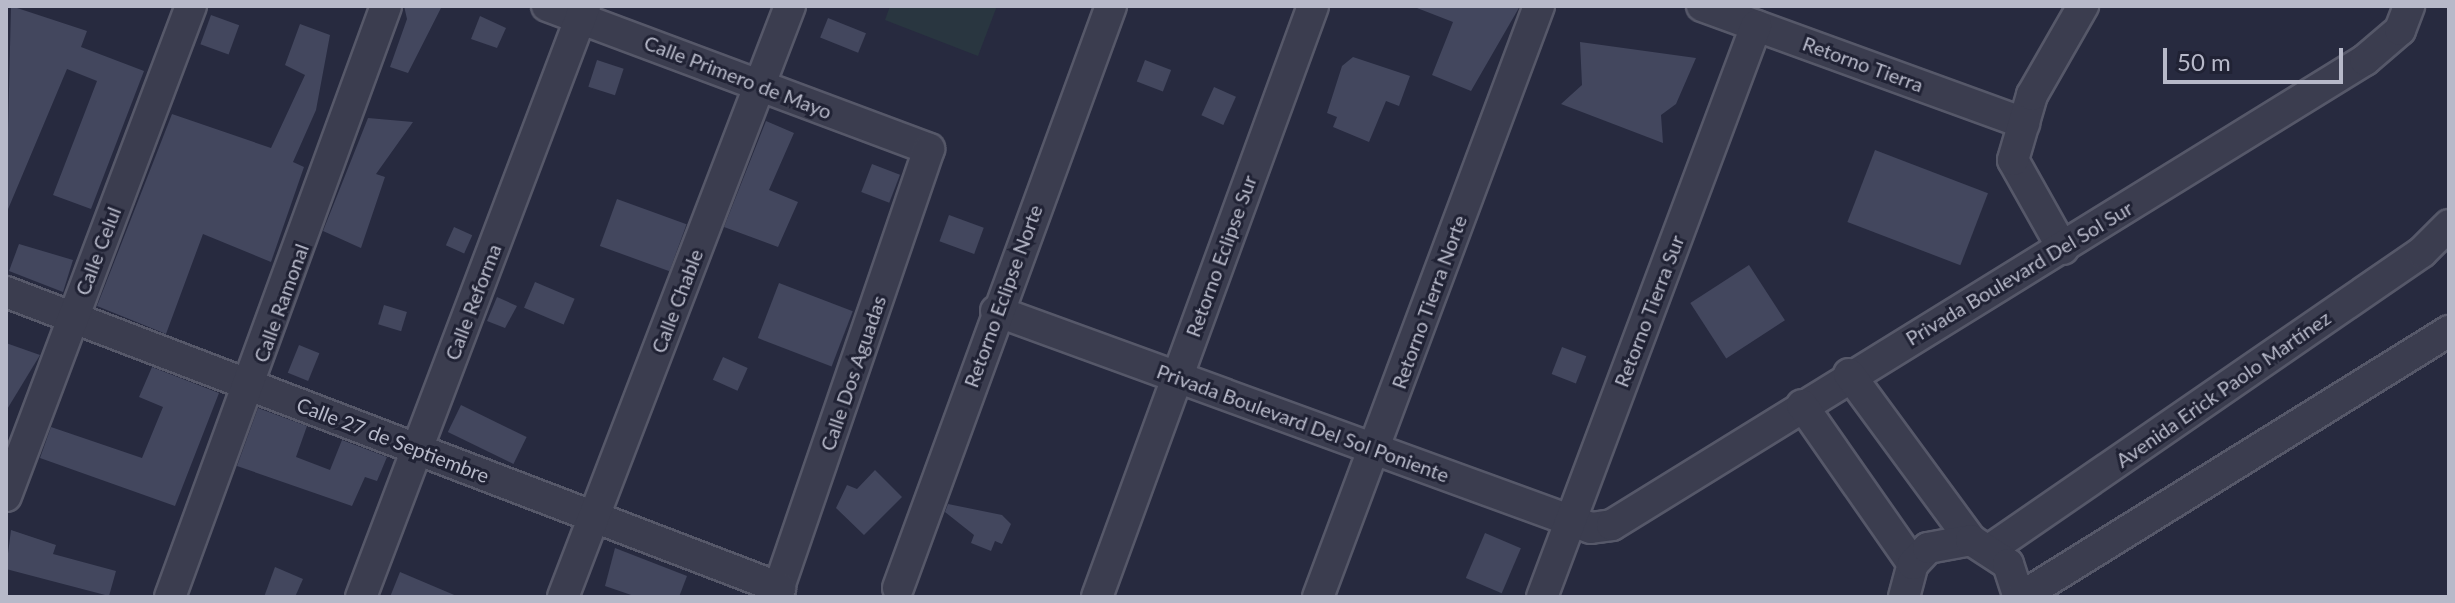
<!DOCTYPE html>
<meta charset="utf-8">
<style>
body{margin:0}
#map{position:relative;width:2455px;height:603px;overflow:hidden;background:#272a3f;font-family:Lato,sans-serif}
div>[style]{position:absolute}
.green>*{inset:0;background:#293640}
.building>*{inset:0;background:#43475e;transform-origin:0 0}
.roads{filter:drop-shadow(2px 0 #565869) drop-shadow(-2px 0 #565869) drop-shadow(0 2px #565869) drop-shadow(0 -2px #565869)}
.minor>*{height:30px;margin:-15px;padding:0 15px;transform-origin:15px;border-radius:15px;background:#3b3d4f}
span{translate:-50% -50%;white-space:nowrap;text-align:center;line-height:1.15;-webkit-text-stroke:6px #202234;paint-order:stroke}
.street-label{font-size:20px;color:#b7b9c9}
.frame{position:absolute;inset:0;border:8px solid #b7b9c9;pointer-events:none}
.scale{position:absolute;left:2163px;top:48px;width:180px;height:36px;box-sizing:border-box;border:4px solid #b7b9c9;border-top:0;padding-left:10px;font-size:24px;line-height:28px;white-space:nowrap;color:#b7b9c9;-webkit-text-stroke:6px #202234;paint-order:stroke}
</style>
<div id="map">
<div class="green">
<i style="clip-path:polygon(890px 6px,997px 6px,978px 56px,885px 20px)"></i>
</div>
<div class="building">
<i style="clip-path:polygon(11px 6px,87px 31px,81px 47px,144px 71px,91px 209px,53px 195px,97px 81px,67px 69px,6px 214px)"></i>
<i style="clip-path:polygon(404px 6px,442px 6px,408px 73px,390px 67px,407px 19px)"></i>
<i style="clip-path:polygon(1465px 6px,1520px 6px,1471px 91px,1432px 75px,1453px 22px,1417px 8px)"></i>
<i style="left:211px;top:15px;width:30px;height:31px;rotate:20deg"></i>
<i style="clip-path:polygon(480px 16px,506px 28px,497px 48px,471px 39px)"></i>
<i style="left:828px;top:18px;width:41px;height:21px;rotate:22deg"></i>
<i style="clip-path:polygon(300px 24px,330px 35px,316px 110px,293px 162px,304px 167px,271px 262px,203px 234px,166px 334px,97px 306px,172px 114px,271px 148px,305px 75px,285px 65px)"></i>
<i style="clip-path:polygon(1580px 42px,1696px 58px,1676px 104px,1661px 115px,1663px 143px,1561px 104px,1582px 85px)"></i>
<i style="clip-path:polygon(1353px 57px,1410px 76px,1399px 106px,1386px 101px,1369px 142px,1333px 127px,1337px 117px,1327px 113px,1342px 66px)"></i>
<i style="left:597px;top:60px;width:28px;height:28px;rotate:18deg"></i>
<i style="left:1145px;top:60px;width:28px;height:23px;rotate:21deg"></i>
<i style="left:1214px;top:87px;width:24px;height:31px;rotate:24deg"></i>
<i style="clip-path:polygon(368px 118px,413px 122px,376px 174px,385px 177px,361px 248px,323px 231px)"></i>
<i style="clip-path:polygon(766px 121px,794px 133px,769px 190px,798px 202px,778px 247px,724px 227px)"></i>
<i style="left:1875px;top:150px;width:121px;height:77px;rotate:21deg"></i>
<i style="left:872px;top:164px;width:30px;height:30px;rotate:21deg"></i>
<i style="left:617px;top:199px;width:74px;height:50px;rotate:20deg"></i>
<i style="left:949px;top:215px;width:37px;height:28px;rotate:20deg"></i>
<i style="left:454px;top:227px;width:20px;height:20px;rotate:24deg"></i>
<i style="clip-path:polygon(19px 244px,73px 260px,63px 292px,9px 271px)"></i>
<i style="left:1749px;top:265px;width:66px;height:70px;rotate:57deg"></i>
<i style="left:535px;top:282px;width:43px;height:28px;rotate:23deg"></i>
<i style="left:779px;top:283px;width:79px;height:59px;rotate:21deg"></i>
<i style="clip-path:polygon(497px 297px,517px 306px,505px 328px,487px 321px)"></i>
<i style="left:384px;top:305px;width:24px;height:20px;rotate:17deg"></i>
<i style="clip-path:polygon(6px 343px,40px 355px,6px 411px)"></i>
<i style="left:299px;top:345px;width:22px;height:30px;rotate:22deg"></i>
<i style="left:1562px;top:347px;width:26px;height:29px;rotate:21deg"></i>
<i style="left:723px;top:357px;width:27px;height:25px;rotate:24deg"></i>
<i style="clip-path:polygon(152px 367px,219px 393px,175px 506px,40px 458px,51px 427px,142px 458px,163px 407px,139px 397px)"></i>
<i style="left:461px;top:405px;width:73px;height:30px;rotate:26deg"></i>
<i style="clip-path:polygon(258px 408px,307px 426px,296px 457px,330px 470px,342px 440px,387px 457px,377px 481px,365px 477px,352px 506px,237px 466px)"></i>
<i style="clip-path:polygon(875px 470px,902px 497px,864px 535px,836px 508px,847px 485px,857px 489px)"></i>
<i style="clip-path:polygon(948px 504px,1002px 515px,1011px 524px,1002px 544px,995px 541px,991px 551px,971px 543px,974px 535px,945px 512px)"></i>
<i style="clip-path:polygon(11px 530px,56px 545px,53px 554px,116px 571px,109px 596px,6px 569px)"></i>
<i style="left:1485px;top:533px;width:39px;height:49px;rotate:23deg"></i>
<i style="clip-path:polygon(615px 548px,687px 576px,679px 597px,637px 597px,605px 586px)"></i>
<i style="clip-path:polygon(275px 567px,303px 579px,295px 597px,264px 597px)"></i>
<i style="clip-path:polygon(400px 572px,459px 597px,390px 597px)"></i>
</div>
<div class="roads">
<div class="minor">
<i style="left:547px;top:6px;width:408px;rotate:20.5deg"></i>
<i style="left:929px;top:149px;width:473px;rotate:108.9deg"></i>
<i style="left:1702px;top:6px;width:343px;rotate:20deg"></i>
<i style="left:2063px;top:249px;width:102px;rotate:-119.3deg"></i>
<i style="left:2013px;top:160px;width:68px;rotate:-73.7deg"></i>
<i style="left:2032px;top:95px;width:103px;rotate:-60.2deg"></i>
<i style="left:6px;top:292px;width:829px;rotate:20.93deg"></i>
<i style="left:996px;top:311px;width:633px;rotate:20.04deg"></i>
<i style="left:1591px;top:528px;width:21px;rotate:-8deg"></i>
<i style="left:1612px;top:525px;width:885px;rotate:-31.7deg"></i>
<i style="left:2365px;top:60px;width:46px;rotate:-40.6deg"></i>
<i style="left:2400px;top:30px;width:26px;rotate:-69deg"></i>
<i style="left:1849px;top:374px;width:206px;rotate:53.7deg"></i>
<i style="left:1802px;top:405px;width:194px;rotate:55.1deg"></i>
<i style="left:6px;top:496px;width:524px;rotate:-69.32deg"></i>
<i style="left:1992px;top:548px;width:522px;rotate:-34.54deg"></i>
<i style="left:2422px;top:252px;width:38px;rotate:-45deg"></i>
<i style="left:898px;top:588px;width:620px;rotate:-69.9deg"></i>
<i style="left:170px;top:597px;width:629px;rotate:-69.92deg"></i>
<i style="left:361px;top:597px;width:632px;rotate:-69.24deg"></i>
<i style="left:563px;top:597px;width:633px;rotate:-68.99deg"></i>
<i style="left:1097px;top:597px;width:629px;rotate:-69.92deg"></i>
<i style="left:1318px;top:597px;width:631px;rotate:-69.5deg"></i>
<i style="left:1542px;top:597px;width:610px;rotate:-69.45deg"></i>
<i style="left:1904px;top:597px;width:34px;rotate:-75deg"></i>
<i style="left:1913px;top:564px;width:22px;rotate:-47deg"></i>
<i style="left:1928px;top:548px;width:44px;rotate:-10.5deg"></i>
<i style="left:1971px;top:540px;width:44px;rotate:33deg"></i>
<i style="left:2008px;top:564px;width:35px;rotate:72deg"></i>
<i style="left:2021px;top:597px;width:504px;rotate:-31.86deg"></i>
</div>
</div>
<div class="street-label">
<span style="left:1863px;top:64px;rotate:20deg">Retorno Tierra</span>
<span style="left:738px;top:77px;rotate:21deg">Calle Primero de Mayo</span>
<span style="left:98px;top:251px;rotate:-69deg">Calle Celul</span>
<span style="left:1221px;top:256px;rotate:-70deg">Retorno Eclipse Sur</span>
<span style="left:2019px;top:273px;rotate:-31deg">Privada Boulevard Del Sol Sur</span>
<span style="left:1003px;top:296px;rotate:-70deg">Retorno Eclipse Norte</span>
<span style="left:677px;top:301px;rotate:-69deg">Calle Chable</span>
<span style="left:473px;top:302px;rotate:-69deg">Calle Reforma</span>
<span style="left:1429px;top:302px;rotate:-70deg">Retorno Tierra Norte</span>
<span style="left:281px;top:303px;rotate:-70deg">Calle Ramonal</span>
<span style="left:1649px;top:311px;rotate:-69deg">Retorno Tierra Sur</span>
<span style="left:853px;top:373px;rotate:-71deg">Calle Dos Aguadas</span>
<span style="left:2223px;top:389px;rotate:-35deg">Avenida Erick Paolo Martínez</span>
<span style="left:1303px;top:423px;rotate:20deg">Privada Boulevard Del Sol Poniente</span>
<span style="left:393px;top:440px;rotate:21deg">Calle 27 de Septiembre</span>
</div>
<div class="frame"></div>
<div class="scale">50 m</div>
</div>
